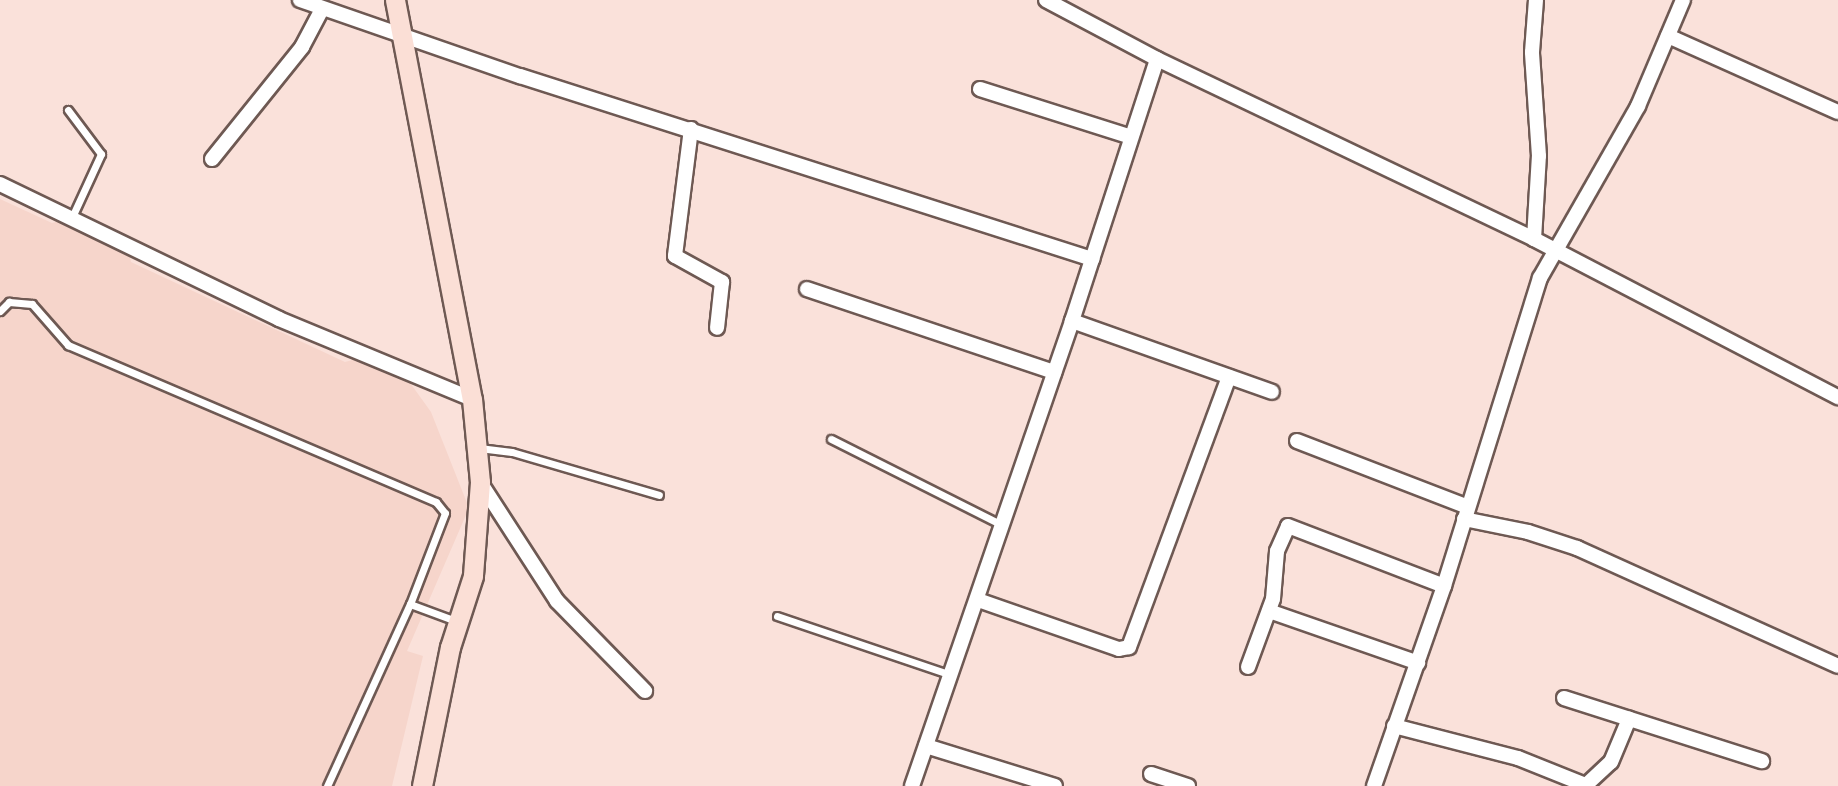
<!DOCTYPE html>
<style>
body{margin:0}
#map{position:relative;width:1838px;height:786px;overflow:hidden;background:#fae1da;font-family:"Nunito Sans",sans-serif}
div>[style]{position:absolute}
.built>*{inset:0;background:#f6d5cb}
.roads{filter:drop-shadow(2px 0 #6e5953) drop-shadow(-2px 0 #6e5953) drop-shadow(0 2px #6e5953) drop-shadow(0 -2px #6e5953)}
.lane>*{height:7px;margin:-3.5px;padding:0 3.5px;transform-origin:3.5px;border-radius:3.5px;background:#fff}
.street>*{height:14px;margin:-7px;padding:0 7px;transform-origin:7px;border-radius:7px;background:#fff}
.secondary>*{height:19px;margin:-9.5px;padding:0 9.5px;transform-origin:9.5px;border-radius:9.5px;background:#fbdfd6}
span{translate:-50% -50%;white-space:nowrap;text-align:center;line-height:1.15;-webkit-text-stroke:7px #fae1da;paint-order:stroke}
</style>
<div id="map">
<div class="built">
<i style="clip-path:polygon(0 199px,52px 223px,66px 219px,128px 249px,131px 262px,345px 362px,364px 357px,403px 373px,431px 412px,469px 508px,407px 651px,423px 656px,392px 786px,0 786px)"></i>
</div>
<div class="roads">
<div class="lane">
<i style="left:68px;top:110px;width:55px;rotate:53.1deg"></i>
<i style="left:101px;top:154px;width:69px;rotate:114.7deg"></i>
<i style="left:0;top:311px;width:13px;rotate:-45deg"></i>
<i style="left:9px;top:302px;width:23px;rotate:5deg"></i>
<i style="left:32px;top:304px;width:55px;rotate:48.7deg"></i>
<i style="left:68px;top:345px;width:400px;rotate:23.1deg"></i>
<i style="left:436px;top:502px;width:14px;rotate:51deg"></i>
<i style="left:445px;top:513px;width:97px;rotate:111deg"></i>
<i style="left:410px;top:604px;width:49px;rotate:20.3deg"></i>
<i style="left:831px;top:439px;width:191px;rotate:26.7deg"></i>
<i style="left:479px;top:448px;width:33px;rotate:7deg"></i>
<i style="left:512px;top:452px;width:153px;rotate:16.3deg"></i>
<i style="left:777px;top:616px;width:184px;rotate:18.7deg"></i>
<i style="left:327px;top:786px;width:200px;rotate:-65.5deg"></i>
</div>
<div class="street">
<i style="left:300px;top:0;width:233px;rotate:19.1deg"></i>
<i style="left:520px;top:76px;width:601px;rotate:17.74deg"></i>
<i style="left:1046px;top:0;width:126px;rotate:28deg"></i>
<i style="left:1157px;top:59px;width:418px;rotate:25.5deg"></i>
<i style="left:1534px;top:239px;width:343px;rotate:27.5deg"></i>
<i style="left:1668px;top:36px;width:186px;rotate:24.1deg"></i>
<i style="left:980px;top:89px;width:158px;rotate:17.6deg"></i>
<i style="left:691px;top:129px;width:128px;rotate:97.2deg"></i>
<i style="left:675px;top:256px;width:54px;rotate:29deg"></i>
<i style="left:722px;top:282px;width:46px;rotate:96.2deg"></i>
<i style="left:212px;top:159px;width:144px;rotate:-51.2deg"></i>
<i style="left:302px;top:47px;width:43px;rotate:-62.2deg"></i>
<i style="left:0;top:184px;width:310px;rotate:25.8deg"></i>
<i style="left:279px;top:319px;width:209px;rotate:22.5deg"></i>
<i style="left:1534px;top:239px;width:83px;rotate:-86.6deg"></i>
<i style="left:1539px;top:156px;width:104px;rotate:-93.9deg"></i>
<i style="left:1532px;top:52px;width:52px;rotate:-85.6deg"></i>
<i style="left:807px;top:289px;width:261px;rotate:18.6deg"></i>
<i style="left:1072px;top:321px;width:212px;rotate:19.5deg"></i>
<i style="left:1297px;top:441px;width:183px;rotate:21.1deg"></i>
<i style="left:480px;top:482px;width:142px;rotate:57.1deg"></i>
<i style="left:557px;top:601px;width:126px;rotate:45.6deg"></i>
<i style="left:1464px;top:519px;width:65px;rotate:11.5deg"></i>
<i style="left:1528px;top:532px;width:52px;rotate:18.1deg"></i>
<i style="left:1577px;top:548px;width:286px;rotate:24.3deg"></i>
<i style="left:978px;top:600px;width:149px;rotate:19.2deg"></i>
<i style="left:1119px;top:649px;width:10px;rotate:-11deg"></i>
<i style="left:1129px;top:647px;width:288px;rotate:-69.7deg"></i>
<i style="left:1269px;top:611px;width:158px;rotate:19.2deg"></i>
<i style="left:1248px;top:667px;width:72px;rotate:-69.8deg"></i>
<i style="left:1273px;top:599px;width:48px;rotate:-85.2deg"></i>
<i style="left:1277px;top:551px;width:27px;rotate:-66deg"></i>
<i style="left:1288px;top:526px;width:167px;rotate:21deg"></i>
<i style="left:1564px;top:698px;width:208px;rotate:17.7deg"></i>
<i style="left:1394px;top:726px;width:128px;rotate:14.5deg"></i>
<i style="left:1518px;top:758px;width:72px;rotate:21.9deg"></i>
<i style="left:926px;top:746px;width:135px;rotate:17.2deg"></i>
<i style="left:1151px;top:774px;width:39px;rotate:18deg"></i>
<i style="left:912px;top:786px;width:492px;rotate:-71deg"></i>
<i style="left:1072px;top:321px;width:275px;rotate:-72deg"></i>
<i style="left:1374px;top:786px;width:212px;rotate:-70.7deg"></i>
<i style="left:1444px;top:586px;width:323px;rotate:-72.7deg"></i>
<i style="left:1540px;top:278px;width:198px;rotate:-60.3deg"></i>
<i style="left:1638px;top:106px;width:115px;rotate:-67deg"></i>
<i style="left:1585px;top:786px;width:35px;rotate:-43deg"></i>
<i style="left:1611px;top:762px;width:47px;rotate:-67.3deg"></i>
</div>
<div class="secondary">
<i style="left:395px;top:0;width:406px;rotate:79.1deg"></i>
<i style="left:472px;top:399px;width:83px;rotate:84.5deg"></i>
<i style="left:480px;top:482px;width:94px;rotate:94.3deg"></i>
<i style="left:473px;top:576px;width:75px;rotate:107.9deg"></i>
<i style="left:450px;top:647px;width:142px;rotate:101.4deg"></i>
</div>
</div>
</div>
